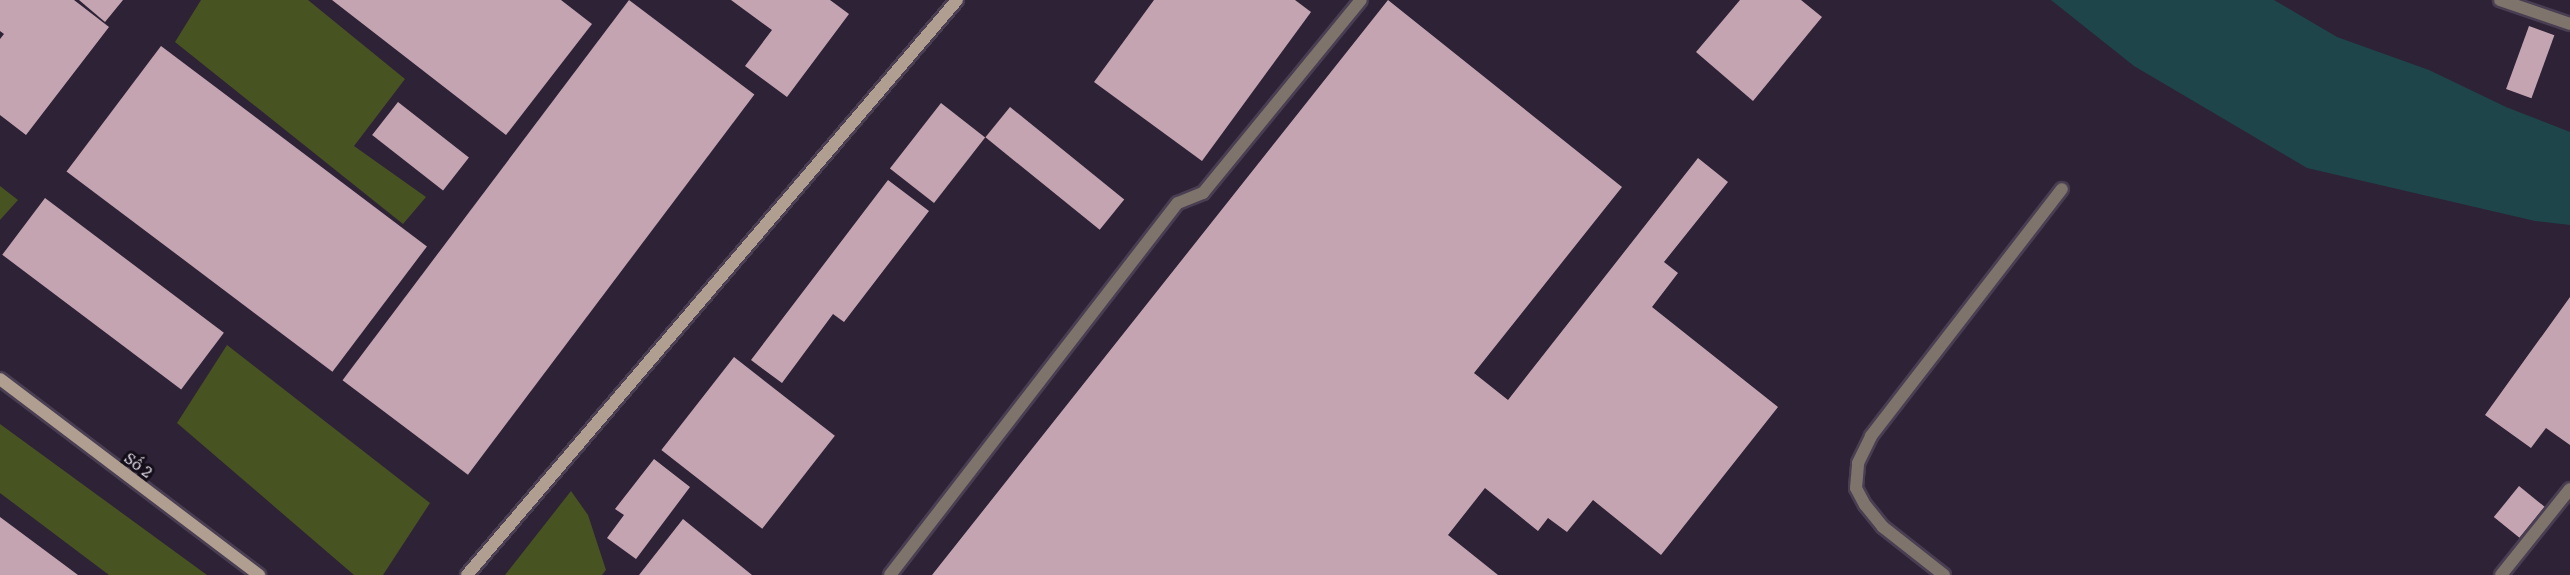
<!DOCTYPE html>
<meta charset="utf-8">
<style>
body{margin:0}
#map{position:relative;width:2570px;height:575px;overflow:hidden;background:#2e2237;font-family:Literata,serif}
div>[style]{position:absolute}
.green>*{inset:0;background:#475321}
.water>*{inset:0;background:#1e4549}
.building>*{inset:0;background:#c5a4b1;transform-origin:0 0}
.roads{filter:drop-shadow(2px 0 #493e52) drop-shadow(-2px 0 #493e52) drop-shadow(0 2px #493e52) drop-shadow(0 -2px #493e52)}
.lane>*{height:12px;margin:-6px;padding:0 6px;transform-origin:6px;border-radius:6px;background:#7e746b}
.street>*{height:12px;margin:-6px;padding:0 6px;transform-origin:6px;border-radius:6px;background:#7e746b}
.secondary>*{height:12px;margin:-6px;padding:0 6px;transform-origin:6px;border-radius:6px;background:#b09f90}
span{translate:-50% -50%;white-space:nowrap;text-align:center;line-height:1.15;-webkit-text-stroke:6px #130e18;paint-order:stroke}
.street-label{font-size:16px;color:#d6cfdd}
</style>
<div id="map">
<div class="green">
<i style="clip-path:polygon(201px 0,308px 0,405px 79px,354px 146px,426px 197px,403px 224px,175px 42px)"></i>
<i style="clip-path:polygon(0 186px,18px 200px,0 220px)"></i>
<i style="clip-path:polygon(227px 345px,430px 503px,383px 575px,354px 575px,177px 423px)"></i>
<i style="clip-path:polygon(0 424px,207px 575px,109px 575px,0 493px)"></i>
<i style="clip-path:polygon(571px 491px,588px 515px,606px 570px,602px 575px,505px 575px)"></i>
</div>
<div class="water">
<i style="clip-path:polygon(2051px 0,2274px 0,2337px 37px,2429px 70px,2506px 107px,2570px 132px,2570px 225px,2535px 221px,2307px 168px,2134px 66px)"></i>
</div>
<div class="building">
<i style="clip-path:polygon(0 0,74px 0,109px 27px,26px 135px,0 115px,0 39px,4px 34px,0 31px)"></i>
<i style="clip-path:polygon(79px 0,123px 0,105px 22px)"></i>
<i style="clip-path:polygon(332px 0,561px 0,592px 24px,506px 135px)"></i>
<i style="left:629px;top:0;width:157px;height:476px;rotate:37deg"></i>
<i style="clip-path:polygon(731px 0,830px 0,849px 14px,787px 97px,745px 66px,772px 30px)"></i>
<i style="clip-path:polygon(1154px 0,1295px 0,1311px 12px,1202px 161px,1094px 82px)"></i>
<i style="clip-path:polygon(1388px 0,1622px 187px,1474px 373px,1508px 400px,1698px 158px,1728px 182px,1664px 262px,1678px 273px,1652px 307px,1778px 407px,1661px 555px,1593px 500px,1567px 532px,1548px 518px,1538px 531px,1485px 488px,1448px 535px,1498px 575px,932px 575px)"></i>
<i style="clip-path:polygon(1740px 0,1801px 0,1822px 17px,1753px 101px,1696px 52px)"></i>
<i style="left:2529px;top:26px;width:27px;height:67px;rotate:20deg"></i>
<i style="left:161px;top:46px;width:333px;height:157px;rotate:37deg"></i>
<i style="left:398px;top:102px;width:90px;height:42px;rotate:38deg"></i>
<i style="left:941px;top:103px;width:56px;height:83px;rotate:38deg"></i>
<i style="left:1010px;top:107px;width:147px;height:39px;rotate:39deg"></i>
<i style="clip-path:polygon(888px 180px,929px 211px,844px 322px,833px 314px,782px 383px,751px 360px)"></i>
<i style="left:45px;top:198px;width:224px;height:71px;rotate:37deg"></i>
<i style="clip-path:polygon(2570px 297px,2570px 445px,2546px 428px,2531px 448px,2485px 415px)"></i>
<i style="left:734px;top:357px;width:128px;height:118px;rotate:38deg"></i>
<i style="clip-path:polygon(654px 459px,690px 487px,636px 559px,607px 538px,624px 515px,615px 509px)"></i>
<i style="left:2519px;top:486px;width:33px;height:40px;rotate:39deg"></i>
<i style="clip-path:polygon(0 517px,78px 575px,0 575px)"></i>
<i style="clip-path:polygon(683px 519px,752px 575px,639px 575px)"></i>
</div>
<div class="roads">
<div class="lane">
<i style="left:890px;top:575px;width:470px;rotate:-52.3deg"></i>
<i style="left:1178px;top:203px;width:27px;rotate:-22deg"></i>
<i style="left:1203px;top:193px;width:249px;rotate:-50.7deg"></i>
<i style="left:1944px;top:575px;width:78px;rotate:-141.8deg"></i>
<i style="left:1883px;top:527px;width:28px;rotate:-129deg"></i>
<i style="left:1865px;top:505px;width:19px;rotate:-118deg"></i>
<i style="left:1856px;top:488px;width:25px;rotate:-85deg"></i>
<i style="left:1858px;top:463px;width:30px;rotate:-64deg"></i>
<i style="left:1871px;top:436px;width:312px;rotate:-52.3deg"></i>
<i style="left:2501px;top:575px;width:110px;rotate:-51.3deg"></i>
</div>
<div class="street">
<i style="left:2500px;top:0;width:74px;rotate:18.9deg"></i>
</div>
<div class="secondary">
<i style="left:0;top:379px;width:325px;rotate:37.1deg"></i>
<i style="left:467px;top:575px;width:755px;rotate:-49.56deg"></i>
</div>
</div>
<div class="street-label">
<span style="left:139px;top:464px;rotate:37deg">Số 2</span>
</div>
</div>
